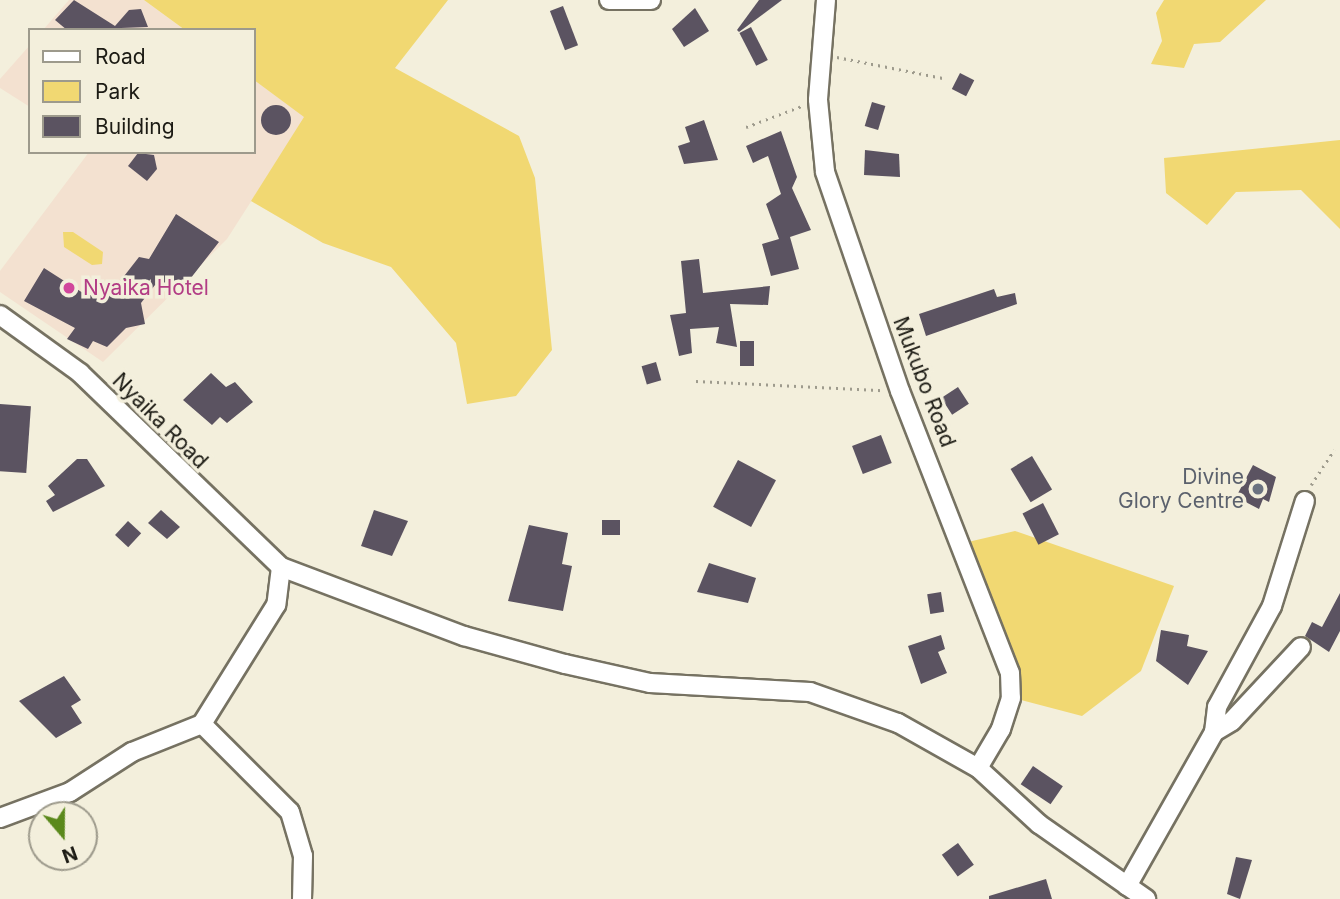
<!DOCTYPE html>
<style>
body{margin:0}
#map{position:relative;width:1340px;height:899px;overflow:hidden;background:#f3efdc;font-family:Inter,sans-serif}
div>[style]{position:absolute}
.commercial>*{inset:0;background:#f3e1d0}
.green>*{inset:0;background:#f1d872}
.building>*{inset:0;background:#5b5361;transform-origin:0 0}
.round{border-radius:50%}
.path>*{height:2.5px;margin-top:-1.25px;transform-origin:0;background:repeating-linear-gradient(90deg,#9e9b8d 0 2px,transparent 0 7px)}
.roads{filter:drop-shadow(2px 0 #767262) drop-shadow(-2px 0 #767262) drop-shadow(0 2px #767262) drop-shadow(0 -2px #767262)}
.minor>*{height:18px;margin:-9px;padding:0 9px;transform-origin:9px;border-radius:9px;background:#fff}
.dots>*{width:19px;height:19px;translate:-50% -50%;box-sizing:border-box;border:4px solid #f3efdc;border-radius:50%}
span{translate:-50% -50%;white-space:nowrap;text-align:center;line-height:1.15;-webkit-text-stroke:7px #f3efdc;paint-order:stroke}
.hotel-label{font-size:21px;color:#b23c85}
.left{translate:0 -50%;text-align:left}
.street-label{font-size:21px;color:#1c1b14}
.worship-label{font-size:21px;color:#5b616d}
.right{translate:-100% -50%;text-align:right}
.legend{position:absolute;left:28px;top:28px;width:228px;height:126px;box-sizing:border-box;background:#f3efdc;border:2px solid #9d9a8c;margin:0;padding:9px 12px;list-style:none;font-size:21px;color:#1c1b14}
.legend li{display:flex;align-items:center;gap:14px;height:35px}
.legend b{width:35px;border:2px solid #9d9a8c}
.north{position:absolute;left:28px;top:801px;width:70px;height:70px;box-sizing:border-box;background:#f3efdc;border:2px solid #9d9a8c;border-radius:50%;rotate:160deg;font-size:19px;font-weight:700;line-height:28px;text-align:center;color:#1c1b14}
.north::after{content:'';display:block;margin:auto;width:24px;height:32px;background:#5b891c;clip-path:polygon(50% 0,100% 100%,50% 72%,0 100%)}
</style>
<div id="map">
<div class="commercial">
<i style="clip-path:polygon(69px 0,144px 0,185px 30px,43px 30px)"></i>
<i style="clip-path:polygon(30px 45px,30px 107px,0 88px,0 79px)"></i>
<i style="clip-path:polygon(254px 80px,305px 117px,227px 239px,103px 362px,0 292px,0 271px,89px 152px,254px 152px)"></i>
</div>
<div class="green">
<i style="clip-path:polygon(144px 0,448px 0,395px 68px,519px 136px,535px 178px,552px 350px,516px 396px,467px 404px,456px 343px,391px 267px,323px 243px,251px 201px,304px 117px,254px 80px,254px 30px,185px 30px)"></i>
<i style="clip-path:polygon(1164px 0,1266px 0,1220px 42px,1194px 44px,1184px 68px,1151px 64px,1162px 41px,1156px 13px)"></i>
<i style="clip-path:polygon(1340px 140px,1340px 229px,1301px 190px,1236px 192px,1207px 225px,1166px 193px,1164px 158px)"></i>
<i style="clip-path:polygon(63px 232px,73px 232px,103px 252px,102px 264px,92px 265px,64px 247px)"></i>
<i style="clip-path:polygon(1015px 531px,1174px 586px,1141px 671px,1082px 716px,1021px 700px,968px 542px)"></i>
</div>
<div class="building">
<i style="clip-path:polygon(74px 0,115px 26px,129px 10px,141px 9px,148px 27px,67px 30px,55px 20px)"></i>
<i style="clip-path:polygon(759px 0,782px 0,739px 32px,737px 30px)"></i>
<i style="left:563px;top:6px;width:42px;height:14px;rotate:69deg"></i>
<i style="clip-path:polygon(695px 8px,709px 31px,684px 47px,672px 29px)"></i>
<i style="left:751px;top:27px;width:37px;height:13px;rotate:63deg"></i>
<i style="left:960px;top:73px;width:16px;height:18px;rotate:27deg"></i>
<i style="left:872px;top:102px;width:14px;height:25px;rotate:17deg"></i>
<i class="round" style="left:261px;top:105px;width:30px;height:30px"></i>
<i style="clip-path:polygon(704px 120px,718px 160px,684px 164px,678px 146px,690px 142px,685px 127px)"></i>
<i style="clip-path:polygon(781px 131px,797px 177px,792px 188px,811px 230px,790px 237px,799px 269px,771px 276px,762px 244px,779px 239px,766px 204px,781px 194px,768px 156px,753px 163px,746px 146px)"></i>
<i style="clip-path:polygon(865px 150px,899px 154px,900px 177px,864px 175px)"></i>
<i style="clip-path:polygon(138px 153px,154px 155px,157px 169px,147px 181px,128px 166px)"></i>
<i style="clip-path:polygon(176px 214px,219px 242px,176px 297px,155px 285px,141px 303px,145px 324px,126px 328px,107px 347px,93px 341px,88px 349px,67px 339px,75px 328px,24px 301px,44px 268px,83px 293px,96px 277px,114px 289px,139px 257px,149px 259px)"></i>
<i style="clip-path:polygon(699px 259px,703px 293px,770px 286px,768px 305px,730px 304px,737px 347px,716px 343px,719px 327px,690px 329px,692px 353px,679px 356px,670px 315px,686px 313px,681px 261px)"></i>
<i style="clip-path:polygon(994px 289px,997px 297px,1015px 293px,1017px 304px,926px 336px,919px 314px)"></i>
<i style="left:740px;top:341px;width:14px;height:25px"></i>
<i style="left:656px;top:362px;width:19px;height:15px;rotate:74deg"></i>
<i style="clip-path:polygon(211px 373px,226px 387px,235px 382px,253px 402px,227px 423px,220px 417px,212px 425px,183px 400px)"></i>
<i style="left:958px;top:387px;width:20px;height:20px;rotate:57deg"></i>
<i style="left:0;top:404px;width:31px;height:67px;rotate:4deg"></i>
<i style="left:881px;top:435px;width:30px;height:31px;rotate:69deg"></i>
<i style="left:1032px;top:456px;width:39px;height:25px;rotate:59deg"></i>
<i style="clip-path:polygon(77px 459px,87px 459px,105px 486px,53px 512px,46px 501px,55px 495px,48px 486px)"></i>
<i style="left:738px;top:460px;width:43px;height:53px;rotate:28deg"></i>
<i style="clip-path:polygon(1253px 465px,1276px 477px,1269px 502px,1263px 499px,1259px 509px,1236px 497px)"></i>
<i style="left:1043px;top:503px;width:35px;height:23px;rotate:63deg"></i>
<i style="clip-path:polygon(161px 510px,180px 527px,167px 539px,148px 523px)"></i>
<i style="clip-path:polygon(374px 510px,408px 521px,392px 556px,361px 546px)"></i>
<i style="left:602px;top:520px;width:18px;height:15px"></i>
<i style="left:128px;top:521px;width:18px;height:19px;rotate:43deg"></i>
<i style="clip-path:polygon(529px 525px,568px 533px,562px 564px,572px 566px,563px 611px,508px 601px)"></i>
<i style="clip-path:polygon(709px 563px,756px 578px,748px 603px,697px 592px)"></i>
<i style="left:941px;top:592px;width:20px;height:14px;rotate:81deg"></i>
<i style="clip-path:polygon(1340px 593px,1340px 631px,1329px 652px,1305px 636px,1312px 622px,1322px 627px)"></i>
<i style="clip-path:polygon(1161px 630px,1189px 635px,1187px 646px,1208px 651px,1188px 685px,1156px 661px)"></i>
<i style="clip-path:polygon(941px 635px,945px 649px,938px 652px,947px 673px,921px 684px,908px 646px)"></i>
<i style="clip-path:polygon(64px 676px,81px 700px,71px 706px,82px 723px,56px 738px,19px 701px)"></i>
<i style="left:1033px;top:766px;width:36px;height:22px;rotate:34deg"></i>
<i style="left:958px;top:843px;width:27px;height:20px;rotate:54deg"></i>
<i style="clip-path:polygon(1236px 857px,1252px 860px,1240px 899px,1227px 894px)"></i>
<i style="clip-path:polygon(1046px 879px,1052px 899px,989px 899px,989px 896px)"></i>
</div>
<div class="path">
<i style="left:837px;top:57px;width:108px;rotate:11.2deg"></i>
<i style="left:746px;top:127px;width:60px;rotate:-20.6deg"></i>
<i style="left:696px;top:381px;width:187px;rotate:2.8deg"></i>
<i style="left:1311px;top:485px;width:42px;rotate:-56.7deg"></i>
</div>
<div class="roads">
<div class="minor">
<i style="left:609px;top:0;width:42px"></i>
<i style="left:826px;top:0;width:100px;rotate:94.6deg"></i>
<i style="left:818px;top:100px;width:72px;rotate:84.4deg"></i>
<i style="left:825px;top:172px;width:231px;rotate:71.1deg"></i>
<i style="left:900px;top:391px;width:303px;rotate:68.7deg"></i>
<i style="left:1010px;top:673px;width:25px;rotate:88deg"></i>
<i style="left:1011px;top:698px;width:33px;rotate:108deg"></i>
<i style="left:1001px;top:729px;width:45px;rotate:120.5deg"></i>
<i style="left:0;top:315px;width:99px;rotate:35.9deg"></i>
<i style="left:80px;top:373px;width:279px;rotate:44deg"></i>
<i style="left:281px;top:567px;width:196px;rotate:20.7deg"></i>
<i style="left:464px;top:636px;width:105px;rotate:15.5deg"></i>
<i style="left:565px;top:664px;width:87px;rotate:12.6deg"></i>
<i style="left:650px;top:683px;width:160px;rotate:3.2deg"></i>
<i style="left:810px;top:692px;width:93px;rotate:19.4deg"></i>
<i style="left:898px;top:723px;width:92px;rotate:29.4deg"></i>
<i style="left:978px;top:768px;width:83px;rotate:42.6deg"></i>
<i style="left:1039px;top:824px;width:131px;rotate:35deg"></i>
<i style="left:281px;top:567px;width:38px;rotate:97deg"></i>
<i style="left:276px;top:605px;width:140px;rotate:121.9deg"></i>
<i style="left:202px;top:724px;width:124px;rotate:45deg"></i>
<i style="left:290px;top:812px;width:46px;rotate:73.5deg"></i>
<i style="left:303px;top:856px;width:43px;rotate:91.3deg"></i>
<i style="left:1214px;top:732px;width:21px;rotate:-31deg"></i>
<i style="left:1232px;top:721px;width:101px;rotate:-47deg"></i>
<i style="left:0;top:818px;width:75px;rotate:-20.4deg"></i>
<i style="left:70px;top:792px;width:74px;rotate:-32.8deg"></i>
<i style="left:132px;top:752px;width:75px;rotate:-21.8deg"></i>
<i style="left:1127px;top:886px;width:177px;rotate:-60.5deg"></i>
<i style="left:1214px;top:732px;width:25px;rotate:-83deg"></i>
<i style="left:1217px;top:707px;width:115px;rotate:-61.4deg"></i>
<i style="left:1272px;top:606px;width:110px;rotate:-72.6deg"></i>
</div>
</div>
<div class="dots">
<i style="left:69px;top:288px;background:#d1479c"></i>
<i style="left:1258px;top:489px;background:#6b7280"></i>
</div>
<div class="hotel-label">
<span class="left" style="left:83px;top:288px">Nyaika Hotel</span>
</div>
<div class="street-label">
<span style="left:924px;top:382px;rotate:69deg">Mukubo Road</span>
<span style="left:160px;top:421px;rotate:45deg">Nyaika Road</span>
</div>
<div class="worship-label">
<span class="right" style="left:1244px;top:489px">Divine<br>Glory Centre</span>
</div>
<ul class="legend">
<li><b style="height:9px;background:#fff"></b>Road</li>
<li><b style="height:19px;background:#f1d872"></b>Park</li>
<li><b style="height:19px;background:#5b5361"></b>Building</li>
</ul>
<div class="north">N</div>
</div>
